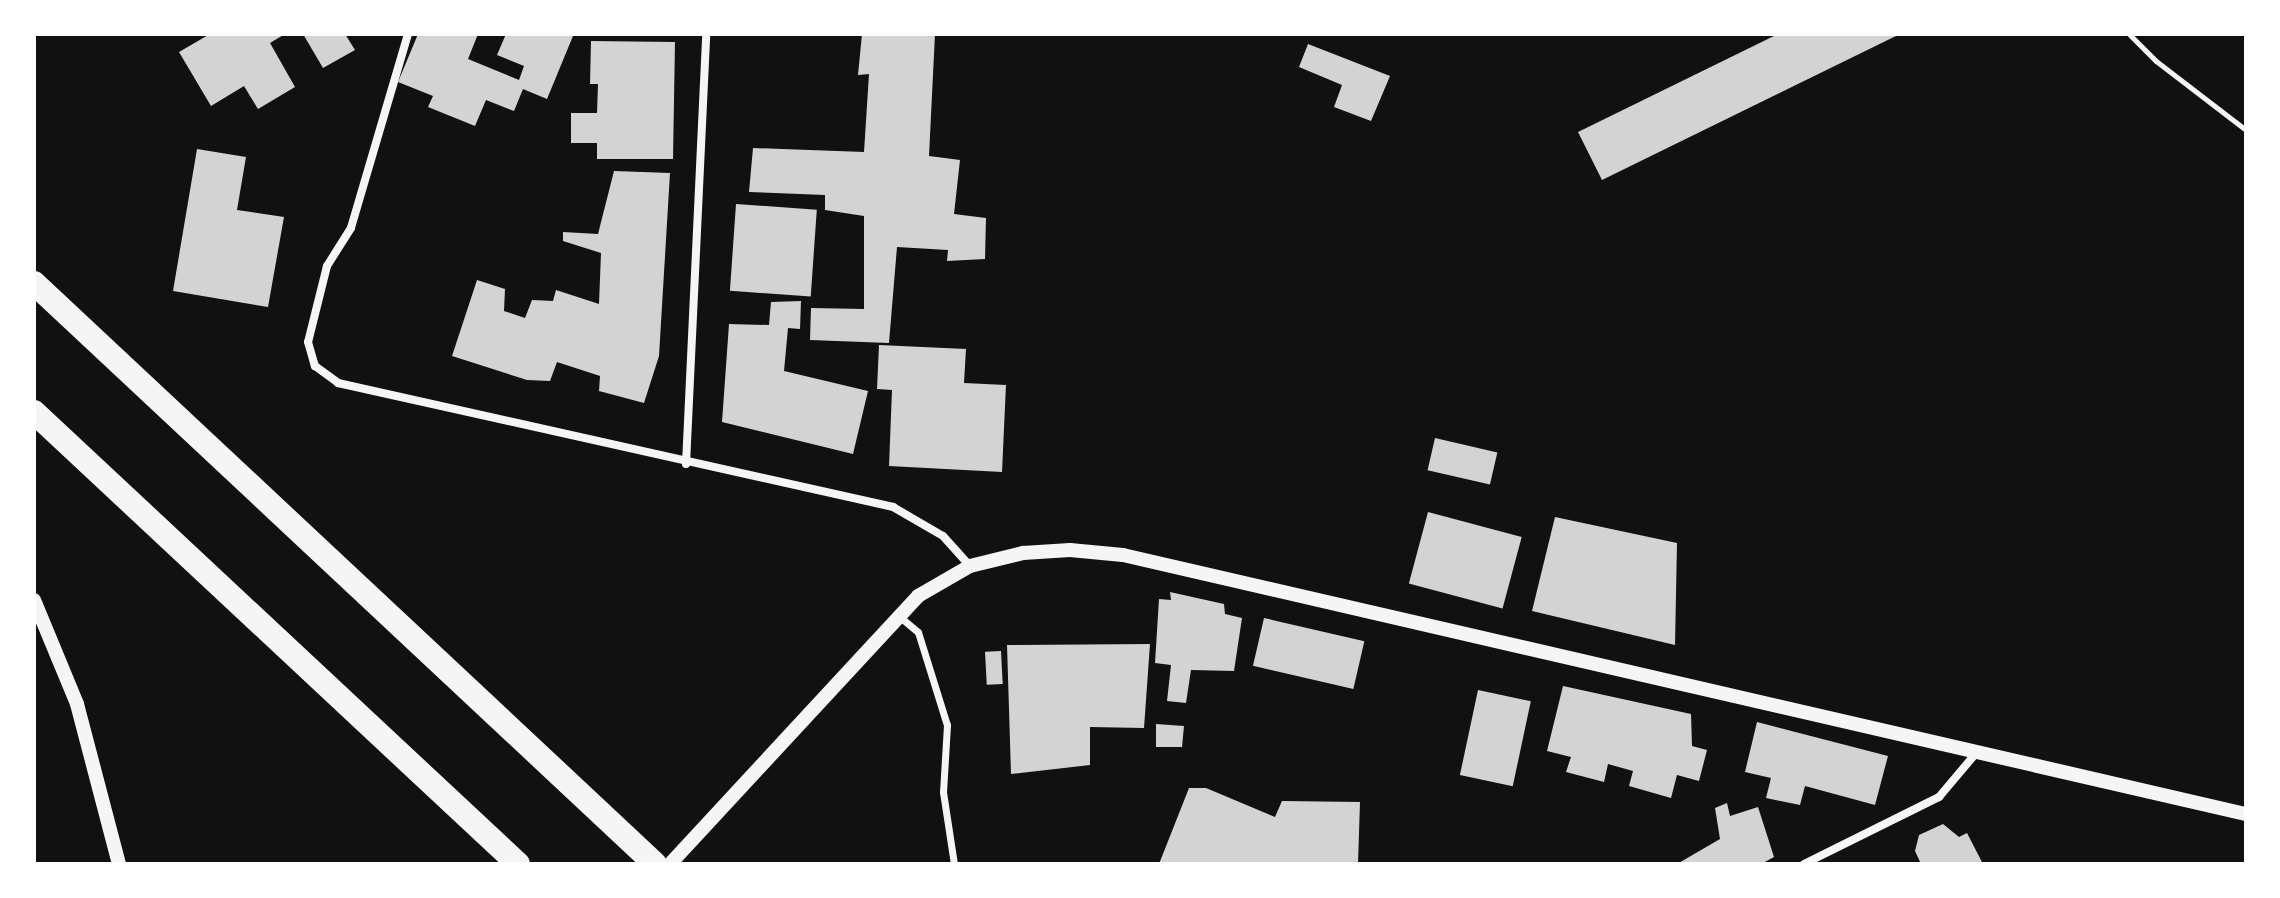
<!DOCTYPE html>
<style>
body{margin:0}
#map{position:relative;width:2280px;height:898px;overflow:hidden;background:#111;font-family:"Open Sans",sans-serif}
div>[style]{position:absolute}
.building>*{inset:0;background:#d3d3d3;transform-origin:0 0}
.path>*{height:5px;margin:-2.5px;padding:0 2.5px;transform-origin:2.5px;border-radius:2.5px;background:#f5f5f5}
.pedestrian>*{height:7px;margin:-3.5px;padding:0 3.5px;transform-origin:3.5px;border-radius:3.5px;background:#f5f5f5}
.minor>*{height:8px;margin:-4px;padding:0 4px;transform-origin:4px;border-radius:4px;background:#f5f5f5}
.tertiary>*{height:14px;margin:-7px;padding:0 7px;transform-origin:7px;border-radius:7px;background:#f5f5f5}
.motorway>*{height:24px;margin:-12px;padding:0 12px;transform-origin:12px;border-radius:12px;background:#f5f5f5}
span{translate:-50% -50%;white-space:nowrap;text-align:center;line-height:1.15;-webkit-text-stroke:7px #fff;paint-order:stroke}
.frame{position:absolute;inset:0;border:36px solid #fff;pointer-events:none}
</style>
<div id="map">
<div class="building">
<i style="clip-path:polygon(210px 34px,285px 34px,270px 43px,295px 87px,258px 109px,244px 86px,211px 106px,179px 52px)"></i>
<i style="clip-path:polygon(303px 34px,345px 34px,355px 50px,323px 68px)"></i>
<i style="clip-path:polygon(418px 34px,478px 34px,468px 59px,519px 80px,524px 66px,497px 55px,506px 34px,573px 36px,547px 99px,523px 89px,514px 111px,486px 100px,475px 126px,428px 107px,433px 96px,398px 82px)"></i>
<i style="clip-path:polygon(862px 34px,935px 34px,929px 156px,960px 160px,954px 214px,986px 218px,985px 259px,947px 261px,948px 250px,897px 247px,889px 343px,810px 340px,811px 308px,864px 309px,864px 216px,825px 210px,825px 195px,749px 192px,753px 148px,864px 152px,869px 74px,858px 75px)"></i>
<i style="clip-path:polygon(1778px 34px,1900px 34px,1602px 180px,1578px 132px)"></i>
<i style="clip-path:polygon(591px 41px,675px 42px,673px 159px,597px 159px,597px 143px,571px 143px,571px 113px,597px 113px,598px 84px,590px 84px)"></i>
<i style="clip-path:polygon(1308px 44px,1390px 76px,1371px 121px,1334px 107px,1342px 85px,1299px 67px)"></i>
<i style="clip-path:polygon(197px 149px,246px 157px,237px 210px,284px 217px,268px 307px,173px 291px)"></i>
<i style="clip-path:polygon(614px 171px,670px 173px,659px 356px,644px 403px,599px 391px,600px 376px,557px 362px,550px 381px,527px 380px,452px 356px,477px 280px,505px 289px,504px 311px,525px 318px,532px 300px,553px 301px,556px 290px,599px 304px,601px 253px,563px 241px,563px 232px,598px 234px)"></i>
<i style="left:736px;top:204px;width:81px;height:87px;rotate:4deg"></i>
<i style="clip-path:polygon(801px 301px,800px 329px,788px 328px,784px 371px,868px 391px,853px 454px,722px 422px,729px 324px,769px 325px,771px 302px)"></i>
<i style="clip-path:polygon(879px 345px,966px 349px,964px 383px,1006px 385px,1002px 472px,889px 466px,892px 390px,877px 389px)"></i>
<i style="left:1435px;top:438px;width:64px;height:33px;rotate:13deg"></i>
<i style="left:1428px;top:512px;width:97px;height:74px;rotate:15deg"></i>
<i style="clip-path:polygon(1555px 517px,1677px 543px,1675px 645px,1532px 611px)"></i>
<i style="clip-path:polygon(1170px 592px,1224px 604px,1225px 614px,1242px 618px,1234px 671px,1191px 670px,1186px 703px,1167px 701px,1171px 665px,1155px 663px,1159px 599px,1171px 600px)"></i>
<i style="left:1264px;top:618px;width:103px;height:49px;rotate:13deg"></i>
<i style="clip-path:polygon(1150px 644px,1144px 728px,1090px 727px,1090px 765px,1011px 774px,1007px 645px)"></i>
<i style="left:1001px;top:651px;width:33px;height:16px;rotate:87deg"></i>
<i style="clip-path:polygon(1563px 686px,1691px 714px,1692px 746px,1707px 750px,1699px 781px,1677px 775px,1671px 798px,1629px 786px,1633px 771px,1608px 764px,1604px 782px,1566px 772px,1571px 757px,1547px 751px)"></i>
<i style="left:1478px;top:690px;width:54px;height:87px;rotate:12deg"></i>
<i style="clip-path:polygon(1757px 722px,1888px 756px,1875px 805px,1805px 786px,1800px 805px,1766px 798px,1771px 778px,1745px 772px)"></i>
<i style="clip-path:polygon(1156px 724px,1184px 726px,1182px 747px,1156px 747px)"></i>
<i style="clip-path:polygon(1189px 788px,1206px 788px,1275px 817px,1282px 801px,1360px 802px,1358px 864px,1159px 864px)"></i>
<i style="clip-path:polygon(1727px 803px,1730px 816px,1758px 807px,1774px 857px,1761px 864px,1677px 864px,1720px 839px,1715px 808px)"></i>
<i style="clip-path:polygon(1943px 824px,1959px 837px,1967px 833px,1983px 864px,1921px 864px,1915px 851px,1919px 835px)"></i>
</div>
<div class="path">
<i style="left:2129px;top:34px;width:38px;rotate:45deg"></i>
<i style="left:2156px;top:61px;width:113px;rotate:37.5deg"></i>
</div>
<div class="pedestrian">
<i style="left:900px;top:617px;width:23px;rotate:40deg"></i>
<i style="left:918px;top:632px;width:97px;rotate:72.7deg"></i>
<i style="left:947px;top:725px;width:67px;rotate:93.4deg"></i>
<i style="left:943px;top:792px;width:73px;rotate:81.3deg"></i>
</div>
<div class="minor">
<i style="left:408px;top:34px;width:202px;rotate:106.4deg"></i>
<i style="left:351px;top:228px;width:45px;rotate:122.3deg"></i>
<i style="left:327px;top:266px;width:78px;rotate:104deg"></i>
<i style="left:308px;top:342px;width:25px;rotate:74deg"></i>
<i style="left:315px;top:366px;width:29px;rotate:36deg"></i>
<i style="left:338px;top:383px;width:569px;rotate:12.59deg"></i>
<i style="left:893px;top:507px;width:58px;rotate:30.1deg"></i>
<i style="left:943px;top:536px;width:40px;rotate:48deg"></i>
<i style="left:686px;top:464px;width:430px;rotate:-87.3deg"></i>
<i style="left:1804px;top:864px;width:151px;rotate:-26.4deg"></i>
<i style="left:1939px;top:797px;width:59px;rotate:-49.8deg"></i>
</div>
<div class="tertiary">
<i style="left:34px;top:600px;width:113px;rotate:67.5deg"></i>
<i style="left:77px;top:704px;width:165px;rotate:75.3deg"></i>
<i style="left:670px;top:864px;width:365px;rotate:-47.2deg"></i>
<i style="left:918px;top:596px;width:60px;rotate:-30deg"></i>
<i style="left:970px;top:566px;width:55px;rotate:-13.8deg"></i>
<i style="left:1023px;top:553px;width:47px;rotate:-3.7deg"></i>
<i style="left:1070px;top:550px;width:53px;rotate:5.4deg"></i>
<i style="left:1123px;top:555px;width:1152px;rotate:12.99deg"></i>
</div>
<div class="motorway">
<i style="left:34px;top:283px;width:850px;rotate:43.09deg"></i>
<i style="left:34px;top:412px;width:662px;rotate:43.04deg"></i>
</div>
<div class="frame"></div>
</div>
